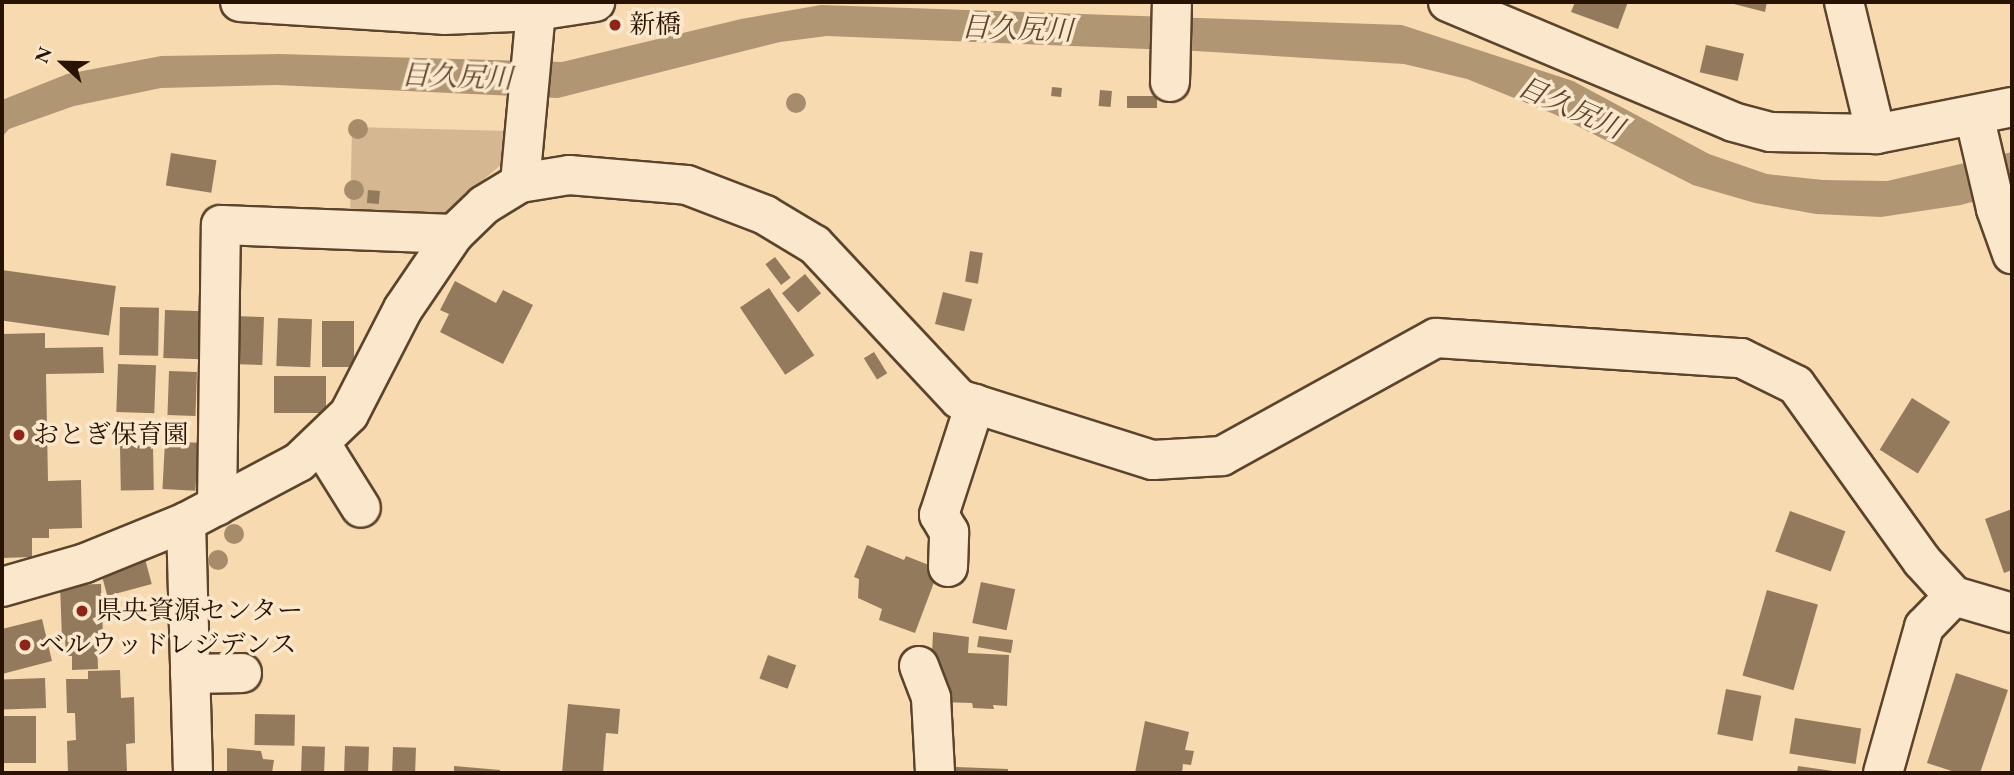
<!DOCTYPE html>
<meta charset="utf-8">
<style>
body{margin:0}
#map{position:relative;width:2014px;height:775px;overflow:hidden;background:#f8dab0;font-family:"EB Garamond","Noto Serif JP",serif}
div>[style]{position:absolute}
.green>*{inset:0;background:#d5b892}
.water>*{inset:0;background:#b19674}
.building>*{inset:0;background:#947a5c;transform-origin:0 0}
.roads{filter:drop-shadow(2px 0 #5c442c) drop-shadow(-2px 0 #5c442c) drop-shadow(0 2px #5c442c) drop-shadow(0 -2px #5c442c)}
.minor>*{height:38px;margin:-19px;padding:0 19px;transform-origin:19px;border-radius:19px;background:#fae7cc}
.trees>*{width:20px;height:20px;margin:-10px;border-radius:50%;background:#a78c6b}
.dots>*{width:19px;height:19px;translate:-50% -50%;box-sizing:border-box;border:4px solid #fae7cc;border-radius:50%}
span{translate:-50% -50%;white-space:nowrap;text-align:center;line-height:1.15;-webkit-text-stroke:7px #fae7cc;paint-order:stroke}
.poi-label{font-size:26px;color:#281200}
.left{translate:0 -50%;text-align:left}
.water-label{font-size:28px;color:#5f472e;font-style:italic}
.frame{position:absolute;inset:0;border:4px solid #281200;pointer-events:none}
.north{position:absolute;left:28px;top:28px;width:70px;height:70px;-webkit-text-stroke:5px #fae7cc;paint-order:stroke;rotate:292deg;font-size:19px;font-weight:700;line-height:28px;text-align:center;color:#281200}
.north::after{content:'';display:block;margin:auto;width:24px;height:32px;background:#281200;clip-path:polygon(50% 0,100% 100%,50% 72%,0 100%)}
</style>
<div id="map">
<div class="green">
<i style="clip-path:polygon(352px 127px,511px 131px,503px 163px,462px 198px,438px 225px,350px 220px)"></i>
</div>
<div class="water">
<i style="clip-path:polygon(821px 5px,1402px 25px,1573px 81px,1709px 154px,1767px 174px,1823px 180px,1887px 181px,2012px 152px,2012px 191px,1961px 205px,1881px 217px,1816px 214px,1755px 203px,1693px 185px,1554px 114px,1467px 79px,1404px 64px,1196px 51px,827px 36px,780px 42px,558px 98px,277px 85px,161px 88px,74px 106px,9px 129px,2px 137px,2px 100px,67px 74px,161px 56px,279px 54px,562px 62px,741px 19px)"></i>
</div>
<div class="building">
<i style="clip-path:polygon(1575px 2px,1628px 2px,1618px 29px,1571px 12px)"></i>
<i style="clip-path:polygon(1726px 2px,1767px 2px,1765px 12px)"></i>
<i style="left:1706px;top:45px;width:39px;height:28px;rotate:13deg"></i>
<i style="left:1052px;top:87px;width:10px;height:9px;rotate:6deg"></i>
<i style="left:1100px;top:90px;width:12px;height:16px;rotate:5deg"></i>
<i style="left:1127px;top:96px;width:30px;height:12px"></i>
<i style="left:171px;top:153px;width:46px;height:33px;rotate:9deg"></i>
<i style="left:368px;top:190px;width:12px;height:13px;rotate:5deg"></i>
<i style="left:970px;top:251px;width:13px;height:31px;rotate:9deg"></i>
<i style="left:775px;top:257px;width:26px;height:12px;rotate:53deg"></i>
<i style="left:2px;top:270px;width:115px;height:50px;rotate:8deg"></i>
<i style="left:805px;top:274px;width:25px;height:30px;rotate:50deg"></i>
<i style="clip-path:polygon(455px 281px,496px 303px,503px 290px,533px 305px,503px 364px,440px 332px,449px 314px,440px 310px)"></i>
<i style="left:769px;top:288px;width:81px;height:35px;rotate:56deg"></i>
<i style="left:943px;top:292px;width:30px;height:33px;rotate:14deg"></i>
<i style="left:120px;top:307px;width:39px;height:48px;rotate:1deg"></i>
<i style="left:165px;top:310px;width:38px;height:48px;rotate:2deg"></i>
<i style="left:232px;top:316px;width:32px;height:48px;rotate:2deg"></i>
<i style="left:278px;top:318px;width:34px;height:48px;rotate:2deg"></i>
<i style="left:322px;top:321px;width:32px;height:46px"></i>
<i style="clip-path:polygon(45px 333px,45px 348px,103px 347px,104px 373px,46px 374px,48px 481px,81px 480px,82px 528px,49px 529px,49px 538px,32px 538px,32px 557px,2px 558px,2px 334px)"></i>
<i style="left:874px;top:352px;width:25px;height:12px;rotate:58deg"></i>
<i style="left:118px;top:364px;width:38px;height:48px;rotate:2deg"></i>
<i style="left:169px;top:371px;width:28px;height:44px;rotate:2deg"></i>
<i style="left:274px;top:376px;width:52px;height:37px"></i>
<i style="left:1912px;top:398px;width:45px;height:61px;rotate:32deg"></i>
<i style="left:165px;top:441px;width:33px;height:48px;rotate:3deg"></i>
<i style="left:153px;top:445px;width:45px;height:33px;rotate:89deg"></i>
<i style="clip-path:polygon(2012px 509px,2012px 570px,2004px 573px,1985px 519px)"></i>
<i style="left:1790px;top:511px;width:59px;height:43px;rotate:20deg"></i>
<i style="clip-path:polygon(867px 545px,904px 560px,906px 556px,939px 569px,915px 633px,879px 620px,882px 609px,858px 598px,859px 579px,854px 577px)"></i>
<i style="left:144px;top:555px;width:30px;height:46px;rotate:75deg"></i>
<i style="left:981px;top:582px;width:35px;height:42px;rotate:12deg"></i>
<i style="clip-path:polygon(101px 584px,103px 637px,97px 638px,98px 669px,72px 670px,72px 656px,66px 656px,65px 639px,62px 639px,60px 585px)"></i>
<i style="left:1767px;top:590px;width:53px;height:89px;rotate:16deg"></i>
<i style="clip-path:polygon(42px 619px,52px 661px,2px 674px,2px 629px)"></i>
<i style="clip-path:polygon(933px 632px,969px 637px,968px 653px,1009px 655px,1007px 706px,993px 705px,994px 709px,973px 708px,972px 703px,940px 702px,935px 681px,937px 656px,932px 656px)"></i>
<i style="clip-path:polygon(979px 636px,1013px 640px,1011px 653px,977px 647px)"></i>
<i style="left:768px;top:655px;width:30px;height:25px;rotate:20deg"></i>
<i style="clip-path:polygon(120px 670px,121px 698px,134px 697px,135px 743px,126px 744px,127px 773px,68px 773px,67px 741px,76px 740px,75px 713px,67px 713px,66px 679px,88px 679px,88px 671px)"></i>
<i style="clip-path:polygon(1956px 673px,2008px 690px,1980px 773px,1958px 773px,1927px 763px)"></i>
<i style="left:45px;top:678px;width:30px;height:42px;rotate:88deg"></i>
<i style="left:1726px;top:689px;width:36px;height:46px;rotate:11deg"></i>
<i style="clip-path:polygon(568px 704px,620px 709px,618px 734px,606px 733px,603px 773px,562px 773px)"></i>
<i style="left:255px;top:714px;width:40px;height:31px;rotate:1deg"></i>
<i style="left:2px;top:716px;width:34px;height:47px"></i>
<i style="left:1795px;top:718px;width:67px;height:36px;rotate:9deg"></i>
<i style="clip-path:polygon(1145px 721px,1189px 732px,1185px 750px,1194px 751px,1191px 765px,1183px 764px,1182px 773px,1135px 773px)"></i>
<i style="left:302px;top:746px;width:23px;height:27px;rotate:2deg"></i>
<i style="left:345px;top:746px;width:24px;height:27px;rotate:2deg"></i>
<i style="left:393px;top:747px;width:23px;height:26px;rotate:2deg"></i>
<i style="clip-path:polygon(227px 748px,261px 751px,263px 759px,274px 760px,272px 773px,227px 773px)"></i>
<i style="clip-path:polygon(454px 766px,500px 770px,500px 773px,454px 773px)"></i>
<i style="clip-path:polygon(1798px 766px,1840px 772px,1839px 773px,1797px 773px)"></i>
<i style="clip-path:polygon(956px 767px,1008px 769px,1008px 773px,956px 773px)"></i>
</div>
<div class="roads">
<div class="minor">
<i style="left:240px;top:2px;width:204px;rotate:3.6deg"></i>
<i style="left:444px;top:15px;width:92px;rotate:-2.5deg"></i>
<i style="left:536px;top:11px;width:60px;rotate:-8.7deg"></i>
<i style="left:1448px;top:2px;width:309px;rotate:22.8deg"></i>
<i style="left:1733px;top:122px;width:39px;rotate:15deg"></i>
<i style="left:1771px;top:132px;width:105px;rotate:1.1deg"></i>
<i style="left:1876px;top:134px;width:139px;rotate:-11.2deg"></i>
<i style="left:1844px;top:2px;width:136px;rotate:76.4deg"></i>
<i style="left:1170px;top:82px;width:80px;rotate:-88.6deg"></i>
<i style="left:1974px;top:115px;width:97px;rotate:76.8deg"></i>
<i style="left:1996px;top:209px;width:48px;rotate:70.4deg"></i>
<i style="left:520px;top:183px;width:173px;rotate:-84.7deg"></i>
<i style="left:321px;top:444px;width:75px;rotate:58deg"></i>
<i style="left:217px;top:506px;width:281px;rotate:-89.2deg"></i>
<i style="left:221px;top:225px;width:233px;rotate:2.2deg"></i>
<i style="left:186px;top:522px;width:251px;rotate:88.4deg"></i>
<i style="left:948px;top:567px;width:35px;rotate:-88deg"></i>
<i style="left:949px;top:532px;width:20px;rotate:-120deg"></i>
<i style="left:939px;top:515px;width:117px;rotate:-72deg"></i>
<i style="left:2px;top:587px;width:86px;rotate:-16.1deg"></i>
<i style="left:85px;top:563px;width:109px;rotate:-22.1deg"></i>
<i style="left:186px;top:522px;width:128px;rotate:-28deg"></i>
<i style="left:299px;top:462px;width:69px;rotate:-43.8deg"></i>
<i style="left:349px;top:414px;width:118px;rotate:-62.8deg"></i>
<i style="left:403px;top:309px;width:91px;rotate:-55.8deg"></i>
<i style="left:454px;top:234px;width:42px;rotate:-44deg"></i>
<i style="left:484px;top:205px;width:42px;rotate:-31.4deg"></i>
<i style="left:520px;top:183px;width:50px;rotate:-9.3deg"></i>
<i style="left:569px;top:175px;width:118px;rotate:4.8deg"></i>
<i style="left:687px;top:185px;width:84px;rotate:21deg"></i>
<i style="left:765px;top:215px;width:58px;rotate:31deg"></i>
<i style="left:815px;top:245px;width:211px;rotate:46.9deg"></i>
<i style="left:959px;top:399px;width:203px;rotate:17.5deg"></i>
<i style="left:1153px;top:460px;width:69px;rotate:-3.3deg"></i>
<i style="left:1222px;top:456px;width:244px;rotate:-28.9deg"></i>
<i style="left:1436px;top:338px;width:306px;rotate:3.8deg"></i>
<i style="left:1741px;top:358px;width:61px;rotate:26.1deg"></i>
<i style="left:1796px;top:385px;width:216px;rotate:54.4deg"></i>
<i style="left:1922px;top:561px;width:47px;rotate:47.6deg"></i>
<i style="left:1954px;top:596px;width:60px;rotate:16.3deg"></i>
<i style="left:919px;top:666px;width:34px;rotate:69deg"></i>
<i style="left:931px;top:698px;width:75px;rotate:86.9deg"></i>
<i style="left:190px;top:674px;width:52px;rotate:-1.1deg"></i>
<i style="left:1883px;top:773px;width:152px;rotate:-74.3deg"></i>
<i style="left:1924px;top:627px;width:43px;rotate:-45.9deg"></i>
</div>
</div>
<div class="trees">
<i style="left:796px;top:103px"></i>
<i style="left:358px;top:129px"></i>
<i style="left:354px;top:190px"></i>
<i style="left:234px;top:534px"></i>
<i style="left:218px;top:560px"></i>
</div>
<div class="dots">
<i style="left:615px;top:25px;background:#8f2418"></i>
<i style="left:19px;top:435px;background:#8f2418"></i>
<i style="left:82px;top:611px;background:#8f2418"></i>
<i style="left:25px;top:645px;background:#8f2418"></i>
</div>
<div class="poi-label">
<span class="left" style="left:629px;top:25px">新橋</span>
<span class="left" style="left:33px;top:435px">おとぎ保育園</span>
<span class="left" style="left:96px;top:611px">県央資源センター</span>
<span class="left" style="left:39px;top:645px">ベルウッドレジデンス</span>
</div>
<div class="water-label">
<span style="left:1017px;top:28px;rotate:2deg">目久尻川</span>
<span style="left:457px;top:76px;rotate:2deg">目久尻川</span>
<span style="left:1571px;top:107px;rotate:24deg">目久尻川</span>
</div>
<div class="frame"></div>
<div class="north">N</div>
</div>
